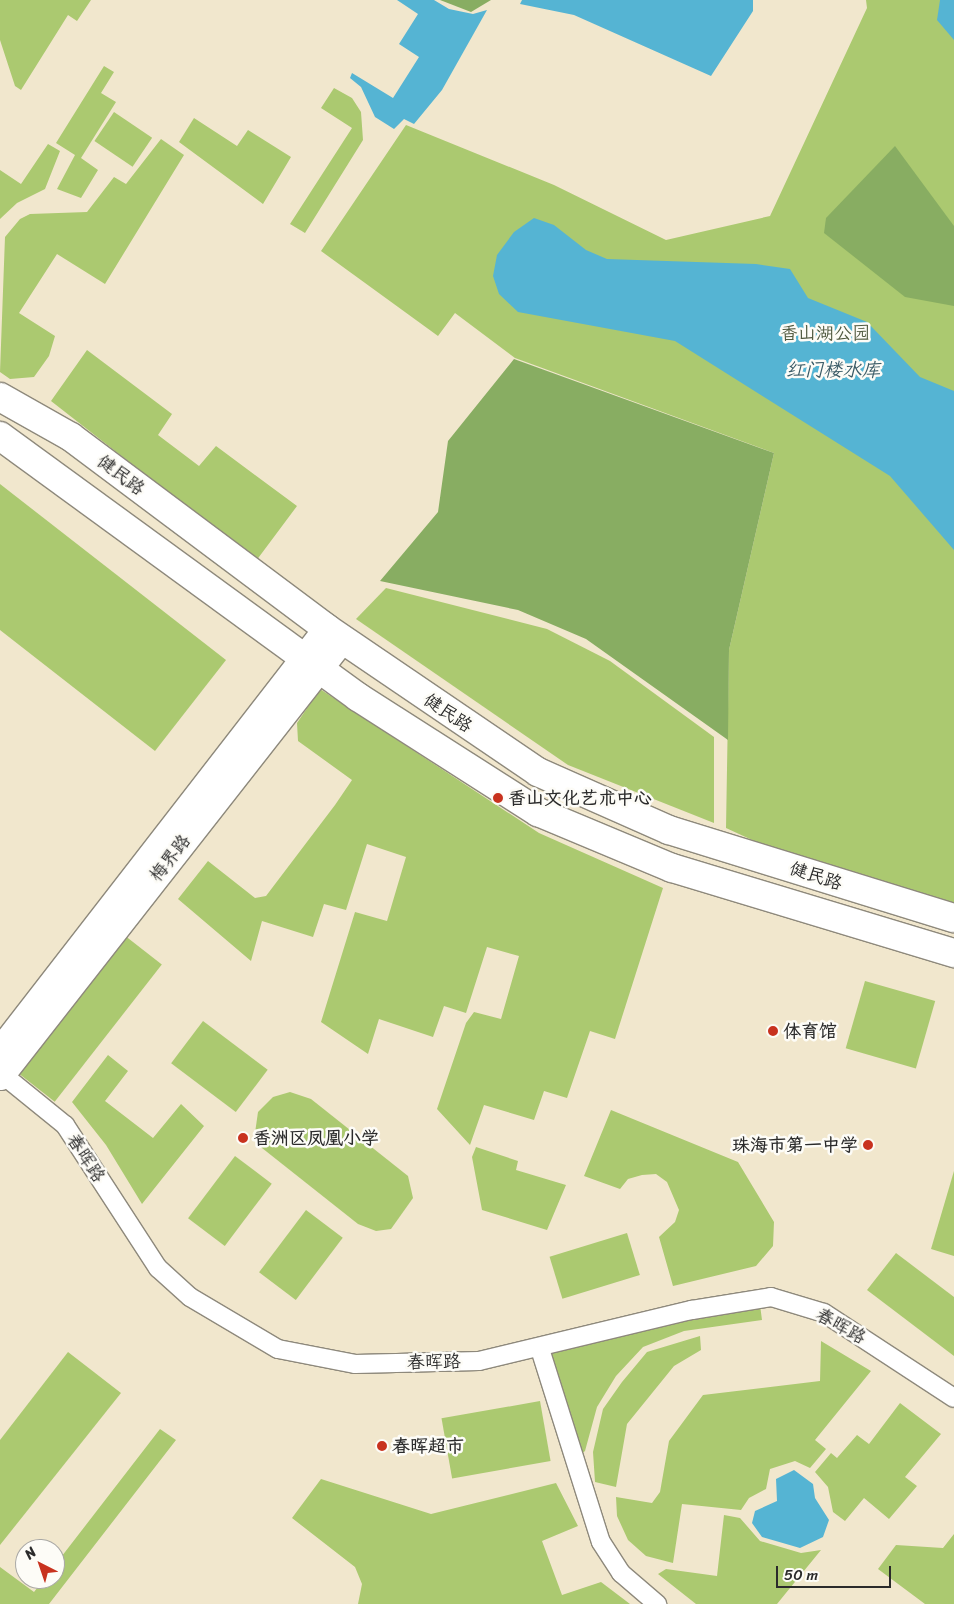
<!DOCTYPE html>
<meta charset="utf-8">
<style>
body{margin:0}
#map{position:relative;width:954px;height:1604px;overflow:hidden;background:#f1e7cd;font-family:Sriracha,"LXGW WenKai TC",sans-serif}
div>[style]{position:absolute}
.green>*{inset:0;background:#abc970;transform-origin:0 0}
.forest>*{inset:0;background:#88ad62}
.water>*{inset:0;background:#55b4d3}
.roads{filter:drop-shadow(1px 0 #8e897c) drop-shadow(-1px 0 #8e897c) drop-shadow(0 1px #8e897c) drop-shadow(0 -1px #8e897c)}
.minor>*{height:18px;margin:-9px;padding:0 9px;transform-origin:9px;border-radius:9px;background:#fff}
.secondary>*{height:25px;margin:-12.5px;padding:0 12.5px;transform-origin:12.5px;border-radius:12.5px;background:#fff}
.primary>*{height:28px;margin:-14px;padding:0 14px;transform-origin:14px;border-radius:14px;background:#fff}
.dots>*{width:14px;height:14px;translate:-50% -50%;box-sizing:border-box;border:2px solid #fdfcf7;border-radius:50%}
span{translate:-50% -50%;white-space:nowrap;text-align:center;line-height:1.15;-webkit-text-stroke:5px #fdfcf7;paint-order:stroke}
.park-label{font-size:18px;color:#515a40}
.street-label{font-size:18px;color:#2b2b2b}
.poi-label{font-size:18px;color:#2b2b2b;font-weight:700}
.left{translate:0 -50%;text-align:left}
.right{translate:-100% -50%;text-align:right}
.water-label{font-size:19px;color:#3a5b66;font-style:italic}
.north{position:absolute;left:15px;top:1539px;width:50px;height:50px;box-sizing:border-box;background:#fdfcf7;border:1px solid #a9a8a5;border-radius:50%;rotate:319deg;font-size:14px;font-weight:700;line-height:20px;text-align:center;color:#2b2b2b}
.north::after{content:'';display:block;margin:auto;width:18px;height:22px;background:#c8321e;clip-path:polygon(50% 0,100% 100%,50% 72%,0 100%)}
.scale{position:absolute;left:776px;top:1566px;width:115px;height:22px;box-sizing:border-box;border:2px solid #2b2b2b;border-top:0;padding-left:6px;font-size:15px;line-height:18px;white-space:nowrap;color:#2b2b2b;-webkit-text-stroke:4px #fdfcf7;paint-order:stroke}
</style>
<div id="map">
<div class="green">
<i style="clip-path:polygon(0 0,91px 0,77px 21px,68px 15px,21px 90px,15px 86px,0 40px)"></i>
<i style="clip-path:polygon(866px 0,954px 0,954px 916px,863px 891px,726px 828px,729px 650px,774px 453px,515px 358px,455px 313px,438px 336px,321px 251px,406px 125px,554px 185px,666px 240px,770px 216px,867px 8px)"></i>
<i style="clip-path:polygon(104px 66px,114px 72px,101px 93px,116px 102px,81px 158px,98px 170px,81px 198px,57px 189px,75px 155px,56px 143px)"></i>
<i style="clip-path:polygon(334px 88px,352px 98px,361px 112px,363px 140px,305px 233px,290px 224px,352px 128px,321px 108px)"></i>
<i style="left:114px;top:112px;width:46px;height:35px;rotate:34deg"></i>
<i style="clip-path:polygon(194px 118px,237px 146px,248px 130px,291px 157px,263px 204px,179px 142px)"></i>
<i style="clip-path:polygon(161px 139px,184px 155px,105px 284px,57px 254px,19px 313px,55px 336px,49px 356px,34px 377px,10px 379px,0 372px,5px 237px,20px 219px,30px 214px,87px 212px,114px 177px,126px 184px)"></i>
<i style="clip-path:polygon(48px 144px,60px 151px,45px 189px,17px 203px,0 219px,0 170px,21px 184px)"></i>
<i style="clip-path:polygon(87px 350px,172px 414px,158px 435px,199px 466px,216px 446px,297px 506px,256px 561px,51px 401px)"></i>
<i style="clip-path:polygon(0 484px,226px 660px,155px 751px,0 630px)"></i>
<i style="clip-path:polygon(386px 588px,547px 629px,610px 661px,714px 737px,714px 823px,568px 765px,356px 619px)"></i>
<i style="clip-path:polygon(320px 689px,539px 833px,663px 888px,615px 1039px,590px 1031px,567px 1098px,544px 1091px,534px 1120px,484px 1105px,470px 1145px,437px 1109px,466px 1023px,474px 1012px,501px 1019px,519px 956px,487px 947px,466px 1013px,444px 1006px,433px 1037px,379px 1019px,368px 1054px,321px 1022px,355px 912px,387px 921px,406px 857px,367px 844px,346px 910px,324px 904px,313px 937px,262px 921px,251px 961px,178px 899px,208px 861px,255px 898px,266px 896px,335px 805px,352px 780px,298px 741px,297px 723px)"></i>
<i style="left:124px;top:935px;width:48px;height:174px;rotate:38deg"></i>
<i style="left:865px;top:981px;width:73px;height:70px;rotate:16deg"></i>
<i style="left:203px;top:1021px;width:81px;height:53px;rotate:37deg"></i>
<i style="clip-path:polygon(108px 1055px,128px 1071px,105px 1101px,153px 1138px,181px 1104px,204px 1126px,142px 1204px,106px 1145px,72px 1102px)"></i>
<i style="clip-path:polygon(290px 1092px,311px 1099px,408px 1176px,413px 1198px,391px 1229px,376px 1231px,358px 1224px,262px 1148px,255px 1133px,258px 1112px,273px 1097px)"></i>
<i style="clip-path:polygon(611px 1110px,738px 1162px,774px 1222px,773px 1246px,756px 1266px,673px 1286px,659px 1237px,675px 1222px,679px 1210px,667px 1182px,656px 1174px,642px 1175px,628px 1179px,620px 1189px,584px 1176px)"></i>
<i style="clip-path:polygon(476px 1147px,518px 1161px,516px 1170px,566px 1185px,547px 1230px,482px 1210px,472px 1157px)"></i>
<i style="left:235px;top:1156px;width:46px;height:78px;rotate:37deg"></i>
<i style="clip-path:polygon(954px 1171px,954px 1256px,931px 1249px)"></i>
<i style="left:306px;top:1210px;width:46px;height:78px;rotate:37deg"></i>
<i style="left:627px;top:1233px;width:44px;height:81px;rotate:73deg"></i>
<i style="clip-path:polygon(896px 1253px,954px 1297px,954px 1356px,867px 1290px)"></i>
<i style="clip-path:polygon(760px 1305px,762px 1320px,684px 1331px,643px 1347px,616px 1376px,597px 1407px,585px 1451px,580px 1455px,549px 1354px,690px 1315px)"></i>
<i style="clip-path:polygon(700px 1336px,701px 1350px,674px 1366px,627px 1424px,616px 1487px,595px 1482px,593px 1452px,603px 1409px,622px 1382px,647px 1352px)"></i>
<i style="clip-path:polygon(821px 1341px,871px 1371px,815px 1440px,826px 1449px,810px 1468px,795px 1461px,770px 1469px,766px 1489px,749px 1498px,741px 1510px,682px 1504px,673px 1563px,646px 1556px,628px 1540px,617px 1516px,616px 1497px,652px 1503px,660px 1492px,669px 1441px,703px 1395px,820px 1381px)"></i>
<i style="clip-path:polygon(68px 1352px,121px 1393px,0 1545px,0 1440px)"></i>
<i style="left:540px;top:1401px;width:61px;height:100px;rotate:80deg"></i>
<i style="clip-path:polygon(900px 1403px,941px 1434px,905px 1477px,917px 1486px,889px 1519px,864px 1498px,845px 1521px,833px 1512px,828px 1487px,815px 1472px,831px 1453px,837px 1458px,857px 1435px,869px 1444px)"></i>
<i style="clip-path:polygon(160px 1429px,176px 1440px,49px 1604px,0 1604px,0 1567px,34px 1592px,44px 1579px,55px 1579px,55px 1565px)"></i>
<i style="clip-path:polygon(321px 1479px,431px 1514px,556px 1483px,578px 1526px,542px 1541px,562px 1595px,601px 1582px,630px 1604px,358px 1604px,362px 1584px,355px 1567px,292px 1518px)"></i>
<i style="clip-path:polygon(724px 1515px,740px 1518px,760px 1541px,801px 1553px,821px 1550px,777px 1604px,696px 1604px,658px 1574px,666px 1569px,717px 1576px)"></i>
<i style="clip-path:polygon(954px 1534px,954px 1604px,925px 1604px,878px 1569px,896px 1545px,943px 1548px)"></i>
</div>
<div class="forest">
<i style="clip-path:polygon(440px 0,491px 0,471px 12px)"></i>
<i style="clip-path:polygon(895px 146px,954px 226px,954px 306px,905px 297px,824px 233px,826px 218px)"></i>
<i style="clip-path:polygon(514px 359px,774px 453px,729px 650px,728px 740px,586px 639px,518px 610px,380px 581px,438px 512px,448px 441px)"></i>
</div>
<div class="water">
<i style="clip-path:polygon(397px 0,434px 0,449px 9px,473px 14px,487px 10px,442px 90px,414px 124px,404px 119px,394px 129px,375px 117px,361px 87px,350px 78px,352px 73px,393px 98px,419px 57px,399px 44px,418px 14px)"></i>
<i style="clip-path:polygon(522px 0,753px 0,753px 11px,711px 76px,574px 15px,520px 4px)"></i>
<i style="clip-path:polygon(940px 0,954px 0,954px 40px,937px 20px)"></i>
<i style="clip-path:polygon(534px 218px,554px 225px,586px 250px,607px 259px,756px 264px,790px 269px,808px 298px,867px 322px,920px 377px,954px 391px,954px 550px,890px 476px,675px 341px,518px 312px,499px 294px,493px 276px,497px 255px,514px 232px)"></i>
<i style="clip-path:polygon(794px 1470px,813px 1484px,815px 1498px,829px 1520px,823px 1537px,800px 1548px,762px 1537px,752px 1523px,755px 1511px,777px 1501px,776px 1479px)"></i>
</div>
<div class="roads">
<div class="minor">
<i style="left:2px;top:1074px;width:81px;rotate:39deg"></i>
<i style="left:65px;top:1125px;width:171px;rotate:57deg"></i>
<i style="left:158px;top:1268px;width:43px;rotate:42.2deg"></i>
<i style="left:190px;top:1297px;width:102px;rotate:30.6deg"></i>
<i style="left:278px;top:1349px;width:78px;rotate:11deg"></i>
<i style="left:355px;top:1364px;width:124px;rotate:-1.4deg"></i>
<i style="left:479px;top:1361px;width:219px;rotate:-13.5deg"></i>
<i style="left:692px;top:1310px;width:80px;rotate:-9.3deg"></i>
<i style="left:771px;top:1297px;width:55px;rotate:16.8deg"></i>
<i style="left:824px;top:1313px;width:155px;rotate:33.2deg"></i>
<i style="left:540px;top:1349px;width:202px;rotate:72.5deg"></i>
<i style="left:601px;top:1542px;width:37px;rotate:57deg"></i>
<i style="left:621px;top:1573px;width:48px;rotate:40.7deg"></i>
</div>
<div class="secondary">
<i style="left:0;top:1049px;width:532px;rotate:-52.25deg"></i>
<i style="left:0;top:1077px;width:555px;rotate:-51.95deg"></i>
</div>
<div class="primary">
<i style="left:0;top:397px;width:81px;rotate:29.4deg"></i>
<i style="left:71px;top:437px;width:319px;rotate:36.8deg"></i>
<i style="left:326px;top:628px;width:256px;rotate:34.2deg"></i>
<i style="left:538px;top:772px;width:143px;rotate:23.9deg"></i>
<i style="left:669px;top:830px;width:298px;rotate:17.2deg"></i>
<i style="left:0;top:436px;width:443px;rotate:36.1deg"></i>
<i style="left:358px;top:697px;width:214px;rotate:32.6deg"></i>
<i style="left:538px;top:812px;width:145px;rotate:22.7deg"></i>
<i style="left:672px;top:868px;width:295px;rotate:16.8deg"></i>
</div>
</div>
<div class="dots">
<i style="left:498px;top:798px;background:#c8321e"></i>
<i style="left:773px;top:1031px;background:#c8321e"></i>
<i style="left:243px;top:1138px;background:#c8321e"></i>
<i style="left:868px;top:1145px;background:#c8321e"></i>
<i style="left:382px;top:1446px;background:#c8321e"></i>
</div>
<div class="park-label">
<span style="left:825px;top:333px">香山湖公园</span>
</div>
<div class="street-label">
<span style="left:121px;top:475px;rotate:37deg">健民路</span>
<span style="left:448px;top:713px;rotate:34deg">健民路</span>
<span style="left:170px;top:858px;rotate:-52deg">梅界路</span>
<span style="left:816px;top:876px;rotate:18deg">健民路</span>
<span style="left:86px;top:1158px;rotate:57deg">春晖路</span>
<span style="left:841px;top:1326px;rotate:29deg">春晖路</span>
<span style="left:434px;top:1362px;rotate:-1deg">春晖路</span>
</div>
<div class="poi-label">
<span class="left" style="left:508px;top:798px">香山文化艺术中心</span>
<span class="left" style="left:783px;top:1031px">体育馆</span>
<span class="left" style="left:253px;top:1138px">香洲区凤凰小学</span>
<span class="right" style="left:858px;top:1145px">珠海市第一中学</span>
<span class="left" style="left:392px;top:1446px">春晖超市</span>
</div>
<div class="water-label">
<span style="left:833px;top:370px">红门楼水库</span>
</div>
<div class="north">N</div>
<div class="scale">50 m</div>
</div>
